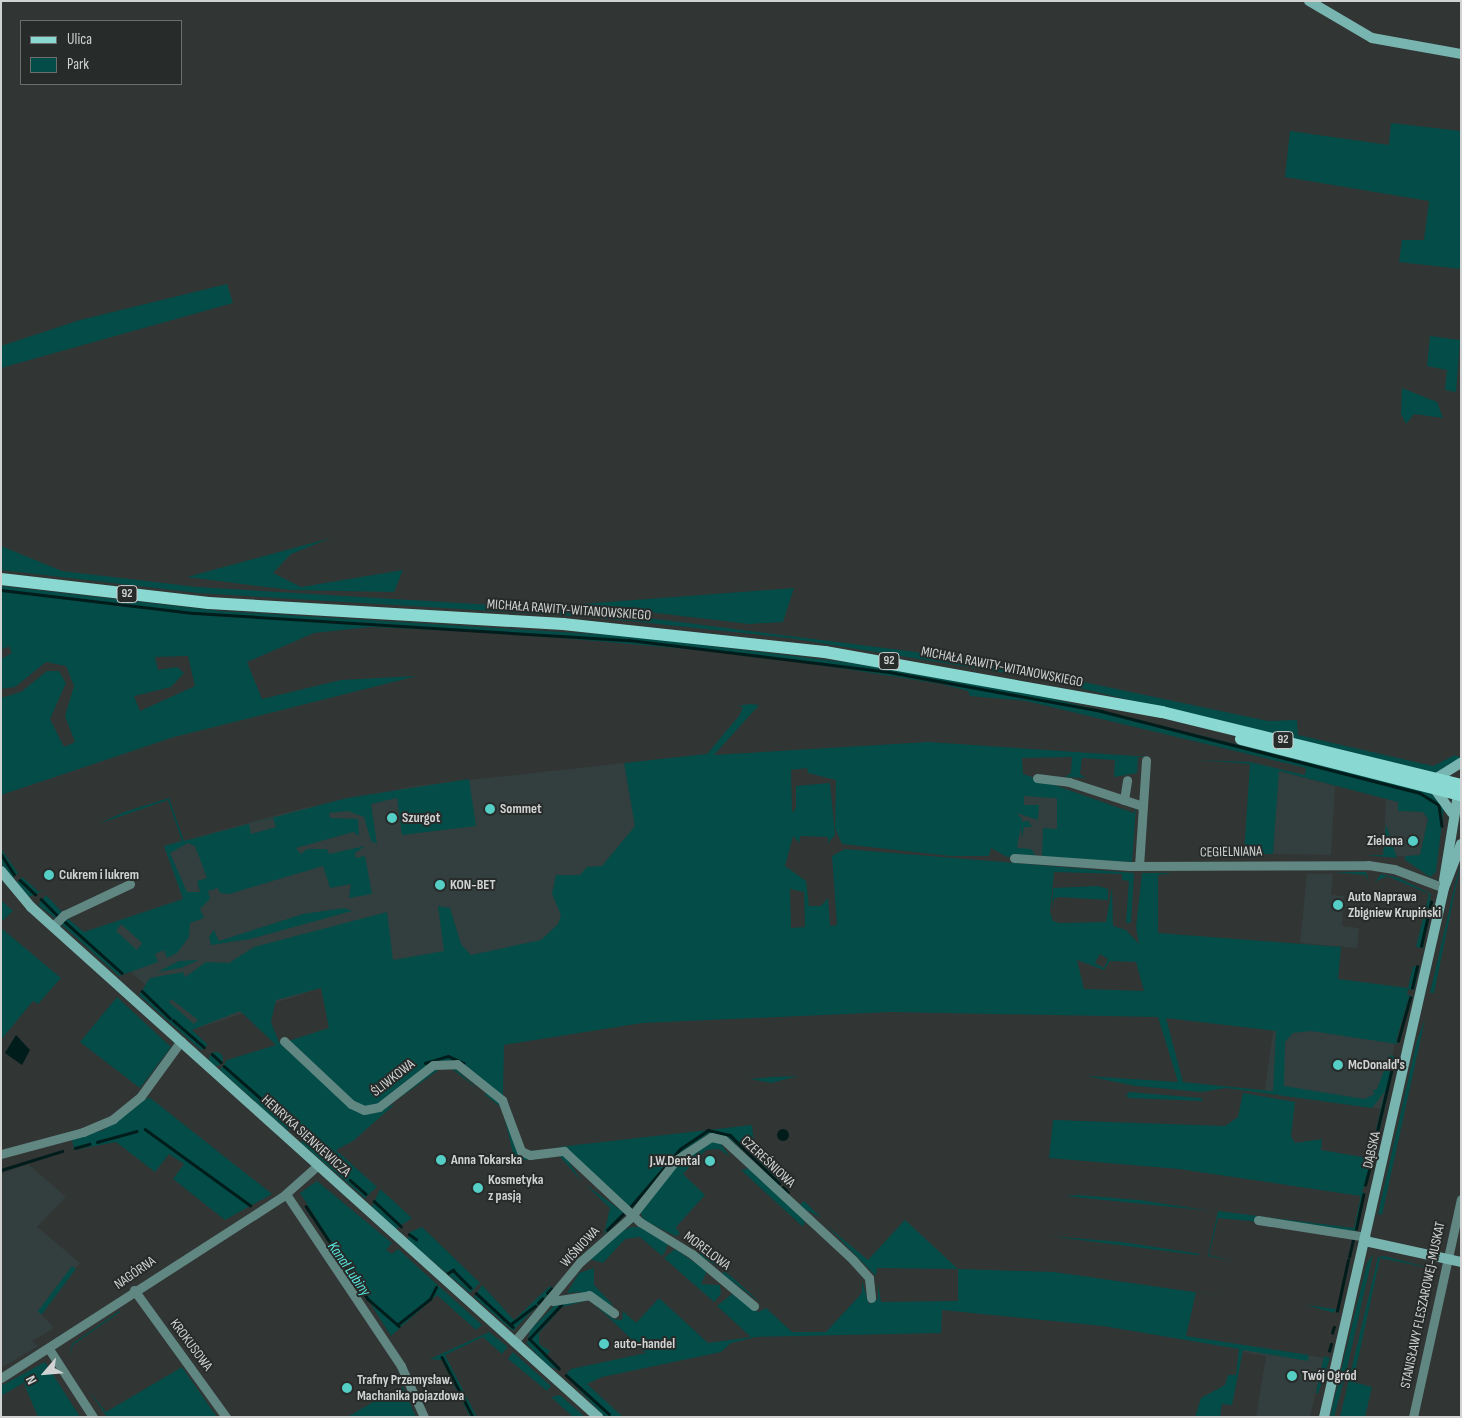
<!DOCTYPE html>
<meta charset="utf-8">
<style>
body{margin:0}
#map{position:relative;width:1462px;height:1418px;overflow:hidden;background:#313534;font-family:"Sofia Sans Condensed",sans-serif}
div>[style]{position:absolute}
.built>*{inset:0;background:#333f3e;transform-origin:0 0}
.green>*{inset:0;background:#044c48;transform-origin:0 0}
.round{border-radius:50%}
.water>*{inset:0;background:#001d1b}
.stream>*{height:2.5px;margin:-1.25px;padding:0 1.25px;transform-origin:1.25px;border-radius:1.25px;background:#001d1b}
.street>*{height:9px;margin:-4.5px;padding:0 4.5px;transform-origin:4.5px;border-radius:4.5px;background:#618783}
.secondary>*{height:10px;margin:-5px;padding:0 5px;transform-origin:5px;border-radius:5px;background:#78b5b0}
.primary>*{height:12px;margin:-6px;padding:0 6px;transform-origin:6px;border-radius:6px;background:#89d9d2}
.dots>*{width:14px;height:14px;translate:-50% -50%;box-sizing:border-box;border:2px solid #272b2a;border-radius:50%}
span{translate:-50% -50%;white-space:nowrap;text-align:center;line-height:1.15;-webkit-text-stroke:4px #272b2a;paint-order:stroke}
.shield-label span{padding:1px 4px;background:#272b2a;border:1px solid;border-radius:4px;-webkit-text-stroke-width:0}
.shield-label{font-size:12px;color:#d0d3d2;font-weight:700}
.street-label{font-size:14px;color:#d0d3d2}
.poi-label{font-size:14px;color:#d0d3d2;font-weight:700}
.left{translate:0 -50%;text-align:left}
.right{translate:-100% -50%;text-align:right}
.water-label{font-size:15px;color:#56e7de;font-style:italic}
.frame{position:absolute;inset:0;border:2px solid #d0d3d2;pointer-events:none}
.legend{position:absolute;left:20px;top:20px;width:162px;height:65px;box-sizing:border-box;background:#272b2a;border:1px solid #6b6e6d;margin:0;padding:6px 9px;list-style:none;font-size:15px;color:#d0d3d2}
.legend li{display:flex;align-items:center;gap:10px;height:25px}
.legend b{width:25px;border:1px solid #6b6e6d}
.north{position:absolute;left:20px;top:1348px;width:50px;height:50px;-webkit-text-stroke:4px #272b2a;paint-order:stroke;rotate:243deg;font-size:14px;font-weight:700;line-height:20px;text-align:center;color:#d0d3d2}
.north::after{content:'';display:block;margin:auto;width:18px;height:22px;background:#d0d3d2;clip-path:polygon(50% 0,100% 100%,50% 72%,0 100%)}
</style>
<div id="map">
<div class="built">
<i style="clip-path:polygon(624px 763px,638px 831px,549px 948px,324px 987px,195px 1029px,85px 932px,183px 899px,164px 846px,304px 808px,415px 786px)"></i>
<i style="clip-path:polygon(1278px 771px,1335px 786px,1331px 855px,1273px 854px)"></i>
<i style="clip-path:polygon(1019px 774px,1135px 814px,1042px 856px,1014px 853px)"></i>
<i style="clip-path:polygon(1386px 799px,1421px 808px,1428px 819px,1420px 856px,1383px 856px)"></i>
<i style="clip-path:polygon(1307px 874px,1333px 874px,1331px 895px,1344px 896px,1342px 926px,1359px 928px,1357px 948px,1300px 943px)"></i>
<i style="left:1274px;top:1025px;width:122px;height:68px;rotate:8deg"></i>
<i style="clip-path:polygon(28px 1164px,66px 1197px,37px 1227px,80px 1263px,39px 1312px,54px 1328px,32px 1341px,38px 1346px,1px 1368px,1px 1174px)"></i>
<i style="clip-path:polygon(1244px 1345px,1324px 1358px,1310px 1417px,1256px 1417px,1266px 1356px,1243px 1352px)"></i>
</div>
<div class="green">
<i style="clip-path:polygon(1391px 123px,1461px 131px,1461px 269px,1399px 262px,1402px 240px,1424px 240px,1429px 201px,1285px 177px,1290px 131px,1389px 145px)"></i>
<i style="clip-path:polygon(227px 284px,233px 303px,1px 368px,1px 346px,80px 320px)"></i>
<i style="clip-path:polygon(1430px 336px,1460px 340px,1456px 392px,1445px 390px,1447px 370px,1427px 366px)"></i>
<i style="clip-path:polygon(1402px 388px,1437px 402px,1443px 418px,1414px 414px,1406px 424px,1401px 414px)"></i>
<i style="clip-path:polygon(331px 538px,291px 554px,273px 573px,301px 587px,403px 570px,394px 592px,291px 590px,187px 577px)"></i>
<i style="clip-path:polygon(1px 546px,62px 571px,197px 587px,593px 611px,979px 660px,1268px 721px,1297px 720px,1298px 735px,1433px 766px,1455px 755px,1461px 758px,1442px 772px,1430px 772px,1042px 679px,789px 638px,591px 617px,198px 593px,1px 570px)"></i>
<i style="clip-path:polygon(evenodd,1px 586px,220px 611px,628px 636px,852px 663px,1046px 697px,1431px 793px,1444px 807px,1436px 872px,1430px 877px,1405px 860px,1405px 856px,1420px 855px,1428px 819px,1423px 812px,1398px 811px,1398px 802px,1279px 771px,1273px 854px,1244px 854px,1250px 764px,1197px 760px,1250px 762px,1305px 775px,1306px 768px,1026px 701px,970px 696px,968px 691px,941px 684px,758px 655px,489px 632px,370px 627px,314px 633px,247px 662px,262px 699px,341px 680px,417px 676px,174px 737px,1px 795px,1px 698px,21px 692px,47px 671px,59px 671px,66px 683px,50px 719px,64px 747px,75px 742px,65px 716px,74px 686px,66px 666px,46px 662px,15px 687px,1px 689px,1px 659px,12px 653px,9px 646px,1px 650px,1px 586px,188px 656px,195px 686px,140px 711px,134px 696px,171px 687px,184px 673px,177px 667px,158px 670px,155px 657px,188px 656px)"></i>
<i style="clip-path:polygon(794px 588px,783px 622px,749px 624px,581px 604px)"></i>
<i style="clip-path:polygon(evenodd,750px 704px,759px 705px,714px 755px,928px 742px,1152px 757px,1138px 757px,1137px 773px,1114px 777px,1115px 760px,1082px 758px,1080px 774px,1086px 778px,1065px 777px,1071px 773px,1072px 757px,1022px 758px,1023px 774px,1134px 813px,1136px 807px,1132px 862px,1042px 857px,1043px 828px,1057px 829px,1057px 798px,1053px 798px,1024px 796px,1024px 805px,1039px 805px,1038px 820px,1017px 813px,1022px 819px,1017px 848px,1031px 849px,1036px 856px,1007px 857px,991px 848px,989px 856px,951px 856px,842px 844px,835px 828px,836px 780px,808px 773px,807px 768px,791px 770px,792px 813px,796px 808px,796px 786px,830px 783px,835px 835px,828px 843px,828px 837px,800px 836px,799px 843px,793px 836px,785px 866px,806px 881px,809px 906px,821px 906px,828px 898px,830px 926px,837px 925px,832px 856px,845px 849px,1134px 873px,1131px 923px,1126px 923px,1129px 881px,1122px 880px,1122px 874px,1054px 872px,1050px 911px,1053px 921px,1059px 923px,1106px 922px,1112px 887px,1113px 926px,1126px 930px,1139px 944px,1136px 927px,1142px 873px,1173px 873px,1158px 875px,1158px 933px,1341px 947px,1338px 979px,1408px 988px,1413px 966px,1419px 967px,1414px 990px,1408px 989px,1407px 995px,1412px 996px,1397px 1044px,1311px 1031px,1293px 1033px,1285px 1042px,1284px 1086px,1364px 1099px,1375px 1094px,1372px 1091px,1377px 1089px,1390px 1055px,1395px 1057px,1396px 1058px,1377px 1142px,1373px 1142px,1393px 1058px,1385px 1091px,1372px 1108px,1226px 1088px,1201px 1092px,1136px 1086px,1086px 1076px,1178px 1082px,1158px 1017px,891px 1012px,642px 1023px,504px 1045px,503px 1095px,507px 1100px,517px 1136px,526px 1150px,516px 1137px,505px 1100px,452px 1060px,431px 1063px,377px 1106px,361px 1108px,291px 1045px,291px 1040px,329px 1028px,321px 988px,276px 1000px,271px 1022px,279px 1042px,350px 1107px,368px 1114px,395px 1104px,353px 1141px,336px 1150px,377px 1187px,365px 1198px,301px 1143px,304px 1127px,299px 1123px,293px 1130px,286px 1129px,220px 1070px,227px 1060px,276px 1045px,240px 1011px,192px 1030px,208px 1045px,201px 1050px,139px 995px,150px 978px,183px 972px,185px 977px,206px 962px,229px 963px,254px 947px,387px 912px,393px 960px,444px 951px,438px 906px,450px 908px,461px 944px,471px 955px,541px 940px,558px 924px,561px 915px,552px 894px,556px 875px,580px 875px,587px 867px,602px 866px,635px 826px,624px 763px,707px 754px,739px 716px,743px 707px,738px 706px,750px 704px,790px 889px,804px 892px,805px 927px,791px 928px,790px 889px,750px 704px,1100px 954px,1108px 959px,1104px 968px,1095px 963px,1100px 954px,750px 704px,1077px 960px,1104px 970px,1110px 961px,1136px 962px,1144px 991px,1084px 989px,1077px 960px,750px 704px,1409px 997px,1407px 1014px,1398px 1042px,1396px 1041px,1409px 997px,750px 704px,171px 999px,198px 1020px,194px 1024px,169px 1002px,171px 999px,750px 704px,1166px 1018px,1276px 1031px,1273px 1091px,1183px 1082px,1166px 1018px)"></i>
<i style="clip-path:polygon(evenodd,469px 779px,476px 826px,402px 835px,397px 798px,371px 804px,377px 844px,371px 841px,364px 817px,348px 811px,329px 813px,330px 818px,358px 819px,359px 836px,353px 832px,296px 848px,301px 854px,307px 849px,327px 849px,329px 854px,365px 846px,355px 853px,356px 858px,365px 856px,372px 894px,349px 898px,351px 884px,330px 888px,323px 866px,229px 894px,220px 893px,218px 888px,208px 891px,210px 899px,200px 909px,204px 918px,190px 923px,189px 937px,177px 953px,167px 958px,164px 950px,155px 954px,158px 962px,119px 976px,61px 924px,66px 917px,84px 932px,183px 899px,164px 846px,182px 841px,168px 800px,98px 824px,124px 812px,169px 798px,184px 841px,347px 798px,469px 779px,273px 818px,276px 827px,251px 834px,249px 824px,273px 818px,469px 779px,188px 843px,195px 846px,207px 878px,197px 881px,200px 892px,187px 892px,170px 853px,188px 843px,469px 779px,121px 924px,142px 943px,137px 950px,116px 931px,121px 924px)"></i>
<i style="clip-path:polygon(1028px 821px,1032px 827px,1024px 827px,1022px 838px,1020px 822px)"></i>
<i style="clip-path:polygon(1386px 824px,1397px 858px,1365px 855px,1383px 855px)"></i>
<i style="clip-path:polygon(1px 849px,18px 873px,13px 878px,1px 863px)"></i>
<i style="clip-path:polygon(1461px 863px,1434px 993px,1430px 993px,1456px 880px)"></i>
<i style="clip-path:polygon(1334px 872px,1366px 872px,1369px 882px,1365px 875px)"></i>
<i style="clip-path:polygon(1381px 874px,1399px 878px,1431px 894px,1423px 948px,1416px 947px,1429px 894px,1387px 876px,1375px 882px)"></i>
<i style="clip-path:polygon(22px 877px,39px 892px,46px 890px,29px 897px,17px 883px)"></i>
<i style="clip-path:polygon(1098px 886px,1108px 889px,1108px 900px,1060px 897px,1054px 899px,1052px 909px,1053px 888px)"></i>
<i style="clip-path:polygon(46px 895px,62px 912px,55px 918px,38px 905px)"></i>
<i style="clip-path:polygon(1px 900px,13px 911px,1px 922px)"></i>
<i style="clip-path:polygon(345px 908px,352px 911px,250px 939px,211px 945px,209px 937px,214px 930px,219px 941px,303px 914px)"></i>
<i style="clip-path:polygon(1px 928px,61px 978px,38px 1004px,33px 1001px,1px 1040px)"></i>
<i style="clip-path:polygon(199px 960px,181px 968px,157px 972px,179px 961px)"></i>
<i style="clip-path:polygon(117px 997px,171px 1047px,140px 1088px,80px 1042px)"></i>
<i style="clip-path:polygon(1425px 1019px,1382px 1215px,1378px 1214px,1417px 1040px)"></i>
<i class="round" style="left:209px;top:1052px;width:14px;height:14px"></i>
<i style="clip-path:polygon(449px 1063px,480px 1091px,452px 1069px,440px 1069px,398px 1099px,428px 1070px)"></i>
<i style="clip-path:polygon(798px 1076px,771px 1083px,750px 1079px,772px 1077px)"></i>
<i style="clip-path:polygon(1129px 1092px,1201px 1098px,1203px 1101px,1130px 1098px,1126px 1096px)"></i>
<i style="clip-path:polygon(488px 1093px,499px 1099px,516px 1149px,564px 1154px,582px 1182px,558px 1154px,519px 1161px,514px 1157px,502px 1108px,484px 1094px)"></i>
<i style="clip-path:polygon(1243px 1093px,1295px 1102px,1291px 1136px,1295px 1143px,1322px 1139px,1321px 1150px,1369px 1158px,1375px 1149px,1368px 1164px,1372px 1165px,1362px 1192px,1365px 1193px,1357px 1231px,1218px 1218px,1209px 1255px,1235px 1261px,1208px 1256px,1218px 1211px,1354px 1228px,1361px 1196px,1179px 1169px,1049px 1158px,1053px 1120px,1225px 1126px,1238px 1117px)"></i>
<i style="clip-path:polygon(149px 1097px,272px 1194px,225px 1220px,173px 1179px,184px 1164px,169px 1154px,155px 1172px,116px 1142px,74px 1150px,72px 1139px,103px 1130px)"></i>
<i style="clip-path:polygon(752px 1125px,755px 1156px,781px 1183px,729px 1138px,708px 1134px,677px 1156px,631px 1209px,558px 1147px)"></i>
<i style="clip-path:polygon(709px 1141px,719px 1141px,730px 1157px,719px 1149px,706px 1150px,683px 1174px,705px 1195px,676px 1227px,680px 1234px,675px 1236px,644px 1220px,640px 1212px,678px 1162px)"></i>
<i style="clip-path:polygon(749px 1168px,804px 1220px,805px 1224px,802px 1226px,741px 1170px)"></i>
<i style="clip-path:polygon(317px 1181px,392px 1243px,386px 1250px,392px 1254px,398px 1249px,482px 1325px,476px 1330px,437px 1295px,391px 1336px,300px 1193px)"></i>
<i style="clip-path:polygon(585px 1184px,626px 1214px,604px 1234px,610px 1208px)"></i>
<i style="clip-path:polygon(380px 1189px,412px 1218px,396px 1229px,372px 1207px)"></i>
<i style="clip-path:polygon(1065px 1196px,1078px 1195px,1139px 1200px,1212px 1211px)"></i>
<i style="clip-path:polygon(804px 1201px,821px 1218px,799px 1206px)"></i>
<i style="clip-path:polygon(905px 1220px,958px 1269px,1054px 1272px,1229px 1297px,1196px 1292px,1186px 1336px,1309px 1355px,1308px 1361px,1243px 1350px,1232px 1405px,1222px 1404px,1220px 1417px,1195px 1417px,1201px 1398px,1225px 1385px,1228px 1375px,1236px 1375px,1239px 1349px,1103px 1326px,942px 1310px,941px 1333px,756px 1337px,731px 1343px,721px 1352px,602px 1377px,587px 1384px,623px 1417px,605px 1417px,565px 1375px,571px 1369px,646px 1353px,605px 1314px,589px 1300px,562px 1307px,539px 1333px,539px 1344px,550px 1351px,547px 1355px,559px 1370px,548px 1366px,527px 1344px,530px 1330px,555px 1305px,588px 1297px,613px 1319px,622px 1320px,623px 1311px,636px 1323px,659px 1298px,708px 1343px,751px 1337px,717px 1306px,732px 1294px,758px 1312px,766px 1308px,792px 1332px,826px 1332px,862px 1293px,862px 1281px,869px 1304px,878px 1299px,878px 1283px,881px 1302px,958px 1301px,958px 1269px,877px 1268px,876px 1276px,826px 1225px,868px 1260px)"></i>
<i style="clip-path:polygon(422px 1227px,480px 1283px,470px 1293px,408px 1240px,410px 1232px)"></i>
<i style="clip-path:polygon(631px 1227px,640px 1227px,668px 1244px,665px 1252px,662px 1256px,640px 1237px,625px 1239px,603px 1263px,590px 1259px,617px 1233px)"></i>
<i style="clip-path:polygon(1049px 1236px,1122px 1242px,1201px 1254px,1197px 1255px)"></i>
<i style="clip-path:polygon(675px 1249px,707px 1271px,701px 1284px,720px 1285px,721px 1294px,714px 1302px,664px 1258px)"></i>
<i style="clip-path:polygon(703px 1251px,722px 1268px,722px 1269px,699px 1255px)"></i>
<i style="clip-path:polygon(1373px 1254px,1345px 1377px,1334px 1417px,1330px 1417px,1367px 1263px)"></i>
<i style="clip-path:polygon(1384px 1256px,1434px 1269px,1380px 1258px,1353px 1382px,1372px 1387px,1365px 1417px,1340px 1417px,1378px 1257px)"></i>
<i style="left:72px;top:1266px;width:5px;height:57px;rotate:37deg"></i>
<i style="clip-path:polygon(594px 1268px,594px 1285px,614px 1306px,580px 1292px,567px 1293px,579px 1273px)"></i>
<i style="clip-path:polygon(724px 1271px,733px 1278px,761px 1303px,722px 1274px)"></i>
<i style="clip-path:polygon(482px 1285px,514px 1320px,550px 1286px,553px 1289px,513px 1331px,474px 1297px)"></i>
<i style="clip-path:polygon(1306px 1305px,1336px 1309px,1334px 1313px)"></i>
<i style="clip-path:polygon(119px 1311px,120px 1312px,73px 1345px,69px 1357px,72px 1344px)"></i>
<i style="clip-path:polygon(489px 1332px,508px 1347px,502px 1354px,483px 1337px,445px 1355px,477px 1417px,470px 1417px,442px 1360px,430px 1359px)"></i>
<i style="clip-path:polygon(513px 1352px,551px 1386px,547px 1391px,508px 1359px)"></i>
<i style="clip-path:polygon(1324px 1356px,1330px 1358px,1318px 1394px,1316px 1393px)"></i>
<i style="clip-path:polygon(45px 1362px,75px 1409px,80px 1417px,38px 1417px,24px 1384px,29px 1381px,26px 1376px,27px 1381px,1px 1396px,1px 1386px)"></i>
<i style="clip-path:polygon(182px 1367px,217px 1417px,107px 1417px,89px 1391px,106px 1412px)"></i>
<i style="clip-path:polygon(403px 1387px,416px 1417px,347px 1417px,382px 1397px)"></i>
<i style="clip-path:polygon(560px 1395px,585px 1417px,573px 1417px,551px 1397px)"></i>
</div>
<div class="water">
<i style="clip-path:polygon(16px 1035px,30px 1050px,22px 1065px,5px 1053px)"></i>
<i class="round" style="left:777px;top:1129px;width:12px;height:12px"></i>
</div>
<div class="stream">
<i style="left:1px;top:590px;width:195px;rotate:6.8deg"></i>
<i style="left:195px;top:613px;width:435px;rotate:3.6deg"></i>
<i style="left:629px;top:640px;width:262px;rotate:7deg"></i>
<i style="left:889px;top:672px;width:216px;rotate:10.4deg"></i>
<i style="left:1101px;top:711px;width:329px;rotate:14.4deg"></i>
<i style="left:1420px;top:793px;width:22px;rotate:32deg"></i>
<i style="left:1439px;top:805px;width:21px;rotate:82deg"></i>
<i style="left:1px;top:854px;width:24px;rotate:57deg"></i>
<i style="left:20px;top:880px;width:21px;rotate:43deg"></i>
<i style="left:41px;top:899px;width:23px;rotate:45deg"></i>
<i style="left:63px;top:920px;width:79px;rotate:41.9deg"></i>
<i style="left:1421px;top:946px;width:45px;rotate:-77.2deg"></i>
<i style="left:1412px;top:988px;width:22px;rotate:-77deg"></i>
<i style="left:142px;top:991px;width:39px;rotate:44deg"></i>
<i style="left:173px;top:1020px;width:41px;rotate:41.1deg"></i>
<i style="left:1398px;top:1041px;width:45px;rotate:-74.4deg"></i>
<i style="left:212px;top:1054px;width:12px;rotate:42deg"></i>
<i style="left:425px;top:1063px;width:24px;rotate:-17deg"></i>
<i style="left:448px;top:1056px;width:17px;rotate:24deg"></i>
<i style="left:224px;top:1066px;width:91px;rotate:41.4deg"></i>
<i style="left:145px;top:1129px;width:130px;rotate:35.9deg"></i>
<i style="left:303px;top:1137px;width:58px;rotate:42.2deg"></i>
<i style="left:1375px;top:1140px;width:83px;rotate:-76.8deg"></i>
<i style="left:97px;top:1142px;width:41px;rotate:-15.4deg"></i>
<i style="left:75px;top:1148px;width:15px;rotate:-16deg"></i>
<i style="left:1372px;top:1157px;width:6px;rotate:-81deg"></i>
<i style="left:1px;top:1170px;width:64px;rotate:-17.3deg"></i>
<i style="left:350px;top:1180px;width:21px;rotate:41deg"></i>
<i style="left:1365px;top:1185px;width:20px;rotate:-75deg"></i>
<i style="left:783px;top:1187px;width:7px;rotate:45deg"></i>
<i style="left:374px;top:1201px;width:37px;rotate:43deg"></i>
<i style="left:306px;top:1206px;width:112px;rotate:56.3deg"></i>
<i style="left:368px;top:1299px;width:41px;rotate:41.1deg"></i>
<i style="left:631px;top:1206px;width:75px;rotate:-49.3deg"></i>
<i style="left:680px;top:1149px;width:34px;rotate:-34deg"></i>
<i style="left:708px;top:1130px;width:23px;rotate:13deg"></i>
<i style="left:730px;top:1135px;width:69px;rotate:44.4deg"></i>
<i style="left:1356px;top:1229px;width:35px;rotate:-78deg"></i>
<i style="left:607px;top:1230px;width:25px;rotate:-45deg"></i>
<i style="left:409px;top:1234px;width:9px;rotate:36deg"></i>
<i style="left:1349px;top:1257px;width:17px;rotate:-77deg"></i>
<i style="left:448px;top:1273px;width:6px;rotate:-31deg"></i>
<i style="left:453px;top:1270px;width:25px;rotate:45deg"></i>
<i style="left:476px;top:1293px;width:50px;rotate:42.6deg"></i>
<i style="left:547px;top:1293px;width:6px;rotate:-45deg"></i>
<i style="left:538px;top:1303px;width:6px;rotate:-45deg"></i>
<i style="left:1337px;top:1311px;width:52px;rotate:-77.8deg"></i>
<i style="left:511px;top:1324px;width:30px;rotate:-37deg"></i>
<i style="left:397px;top:1325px;width:42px;rotate:-38.2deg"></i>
<i style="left:430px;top:1299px;width:13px;rotate:-63deg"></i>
<i style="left:1332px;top:1333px;width:6px;rotate:-72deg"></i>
<i style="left:1329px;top:1351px;width:7px;rotate:-74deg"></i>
<i style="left:442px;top:1357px;width:68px;rotate:62.7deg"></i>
<i style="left:559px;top:1369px;width:42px;rotate:-135deg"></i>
<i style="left:529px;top:1339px;width:47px;rotate:-46.7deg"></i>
<i style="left:566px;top:1375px;width:58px;rotate:42.2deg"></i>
</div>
<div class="street">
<i style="left:1037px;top:778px;width:32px;rotate:7deg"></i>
<i style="left:1069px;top:782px;width:78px;rotate:18deg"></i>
<i style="left:1124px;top:800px;width:20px;rotate:-81deg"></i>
<i style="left:1014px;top:858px;width:115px;rotate:4deg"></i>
<i style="left:1129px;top:866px;width:239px;rotate:-0.2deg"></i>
<i style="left:1368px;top:865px;width:26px;rotate:9deg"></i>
<i style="left:1394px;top:869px;width:53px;rotate:20.8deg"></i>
<i style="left:1139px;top:866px;width:106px;rotate:-86.2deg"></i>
<i style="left:53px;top:926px;width:16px;rotate:-45deg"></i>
<i style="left:64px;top:915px;width:73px;rotate:-25.2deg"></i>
<i style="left:284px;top:1041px;width:92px;rotate:43.2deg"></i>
<i style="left:351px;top:1104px;width:14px;rotate:25deg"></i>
<i style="left:364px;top:1110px;width:15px;rotate:-11deg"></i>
<i style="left:379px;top:1107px;width:68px;rotate:-37.9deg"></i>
<i style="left:433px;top:1065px;width:24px;rotate:-2deg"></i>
<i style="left:457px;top:1064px;width:58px;rotate:38.7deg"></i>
<i style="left:502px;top:1100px;width:54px;rotate:69.6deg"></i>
<i style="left:521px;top:1151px;width:10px;rotate:24deg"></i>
<i style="left:530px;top:1155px;width:34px;rotate:-7deg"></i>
<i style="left:564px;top:1151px;width:104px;rotate:43.1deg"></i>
<i style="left:640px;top:1222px;width:61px;rotate:31.6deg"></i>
<i style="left:692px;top:1254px;width:81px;rotate:40deg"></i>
<i style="left:1px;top:1154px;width:85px;rotate:-15deg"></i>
<i style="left:83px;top:1132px;width:33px;rotate:-23deg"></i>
<i style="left:113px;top:1119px;width:36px;rotate:-39deg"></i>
<i style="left:141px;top:1096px;width:68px;rotate:-54deg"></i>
<i style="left:286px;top:1194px;width:207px;rotate:56.2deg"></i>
<i style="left:401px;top:1366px;width:56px;rotate:65.7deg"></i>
<i style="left:1258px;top:1220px;width:109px;rotate:8.9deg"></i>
<i style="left:134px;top:1290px;width:157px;rotate:54.1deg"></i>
<i style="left:553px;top:1301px;width:36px;rotate:-9deg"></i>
<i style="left:589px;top:1295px;width:31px;rotate:36deg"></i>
<i style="left:514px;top:1342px;width:104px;rotate:-50.5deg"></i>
<i style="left:580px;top:1262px;width:68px;rotate:-41.4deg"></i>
<i style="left:631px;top:1217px;width:73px;rotate:-51.7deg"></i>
<i style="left:676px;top:1160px;width:42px;rotate:-33.3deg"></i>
<i style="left:711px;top:1137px;width:13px;rotate:13deg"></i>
<i style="left:724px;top:1140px;width:176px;rotate:42.9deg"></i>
<i style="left:853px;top:1260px;width:24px;rotate:48deg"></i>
<i style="left:869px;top:1278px;width:20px;rotate:84deg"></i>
<i style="left:49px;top:1349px;width:81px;rotate:57.1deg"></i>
<i style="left:1px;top:1378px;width:334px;rotate:-32.8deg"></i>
<i style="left:282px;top:1197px;width:48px;rotate:-41.6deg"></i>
<i style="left:1413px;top:1417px;width:223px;rotate:-77.6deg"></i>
</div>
<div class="secondary">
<i style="left:1309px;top:1px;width:73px;rotate:30.4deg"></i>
<i style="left:1372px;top:38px;width:90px;rotate:10.2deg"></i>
<i style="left:1435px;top:779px;width:31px;rotate:-32deg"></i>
<i style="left:1434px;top:788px;width:31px;rotate:54deg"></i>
<i style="left:1px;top:871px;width:47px;rotate:50.2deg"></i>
<i style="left:31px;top:907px;width:763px;rotate:41.97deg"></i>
<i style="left:1444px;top:880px;width:93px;rotate:-80.7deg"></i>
<i style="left:1365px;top:1241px;width:98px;rotate:12.3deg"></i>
<i style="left:1324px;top:1417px;width:542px;rotate:-77.22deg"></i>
<i style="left:1444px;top:888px;width:47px;rotate:-68.9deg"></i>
</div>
<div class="primary">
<i style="left:1px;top:579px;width:209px;rotate:6.6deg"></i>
<i style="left:209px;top:603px;width:355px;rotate:3.4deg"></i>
<i style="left:563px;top:624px;width:263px;rotate:6.1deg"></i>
<i style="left:825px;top:652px;width:342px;rotate:10.1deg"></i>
<i style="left:1162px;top:712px;width:308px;rotate:13.7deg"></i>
<i style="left:1241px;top:739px;width:227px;rotate:14.3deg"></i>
</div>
<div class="dots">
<i style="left:490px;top:809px;background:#55cec5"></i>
<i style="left:392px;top:818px;background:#55cec5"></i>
<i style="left:1413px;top:841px;background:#55cec5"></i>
<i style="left:49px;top:875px;background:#55cec5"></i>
<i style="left:440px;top:885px;background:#55cec5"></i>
<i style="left:1338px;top:905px;background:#55cec5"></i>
<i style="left:1338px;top:1065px;background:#55cec5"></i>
<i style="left:441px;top:1160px;background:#55cec5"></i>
<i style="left:710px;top:1161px;background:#55cec5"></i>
<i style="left:478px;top:1188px;background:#55cec5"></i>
<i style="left:604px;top:1344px;background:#55cec5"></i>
<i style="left:1292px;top:1376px;background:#55cec5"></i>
<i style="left:347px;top:1388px;background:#55cec5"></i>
</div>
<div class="shield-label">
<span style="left:127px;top:594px">92</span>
<span style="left:889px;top:661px">92</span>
<span style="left:1283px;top:740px">92</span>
</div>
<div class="street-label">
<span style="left:569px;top:610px;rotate:4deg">MICHAŁA RAWITY-WITANOWSKIEGO</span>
<span style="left:1002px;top:667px;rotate:11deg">MICHAŁA RAWITY-WITANOWSKIEGO</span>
<span style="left:1231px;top:852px;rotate:-1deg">CEGIELNIANA</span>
<span style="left:393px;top:1078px;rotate:-38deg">ŚLIWKOWA</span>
<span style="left:306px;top:1136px;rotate:42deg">HENRYKA SIENKIEWICZA</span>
<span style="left:1372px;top:1150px;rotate:-77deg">DĄBSKA</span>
<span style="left:768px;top:1162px;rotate:43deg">CZEREŚNIOWA</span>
<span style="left:580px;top:1247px;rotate:-47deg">WIŚNIOWA</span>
<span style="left:707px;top:1251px;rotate:37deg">MORELOWA</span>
<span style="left:135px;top:1273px;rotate:-35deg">NAGÓRNA</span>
<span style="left:1423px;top:1305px;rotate:-78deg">STANISŁAWY FLESZAROWEJ-MUSKAT</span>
<span style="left:191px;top:1345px;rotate:53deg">KROKUSOWA</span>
</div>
<div class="poi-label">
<span class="left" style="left:500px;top:809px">Sommet</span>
<span class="left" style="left:402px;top:818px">Szurgot</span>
<span class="right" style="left:1403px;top:841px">Zielona</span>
<span class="left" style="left:59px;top:875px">Cukrem i lukrem</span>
<span class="left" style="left:450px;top:885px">KON-BET</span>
<span class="left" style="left:1348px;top:905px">Auto Naprawa<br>Zbigniew Krupiński</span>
<span class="left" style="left:1348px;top:1065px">McDonald's</span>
<span class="left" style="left:451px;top:1160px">Anna Tokarska</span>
<span class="right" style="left:700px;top:1161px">J.W.Dental</span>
<span class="left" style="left:488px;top:1188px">Kosmetyka<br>z pasją</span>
<span class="left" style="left:614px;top:1344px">auto-handel</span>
<span class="left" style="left:1302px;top:1376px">Twój Ogród</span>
<span class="left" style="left:357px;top:1388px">Trafny Przemysław.<br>Machanika pojazdowa</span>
</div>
<div class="water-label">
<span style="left:349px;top:1269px;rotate:55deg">Kanał Lubiny</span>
</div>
<div class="frame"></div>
<ul class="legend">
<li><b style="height:6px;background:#89d9d2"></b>Ulica</li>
<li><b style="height:14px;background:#044c48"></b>Park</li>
</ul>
<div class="north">N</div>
</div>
